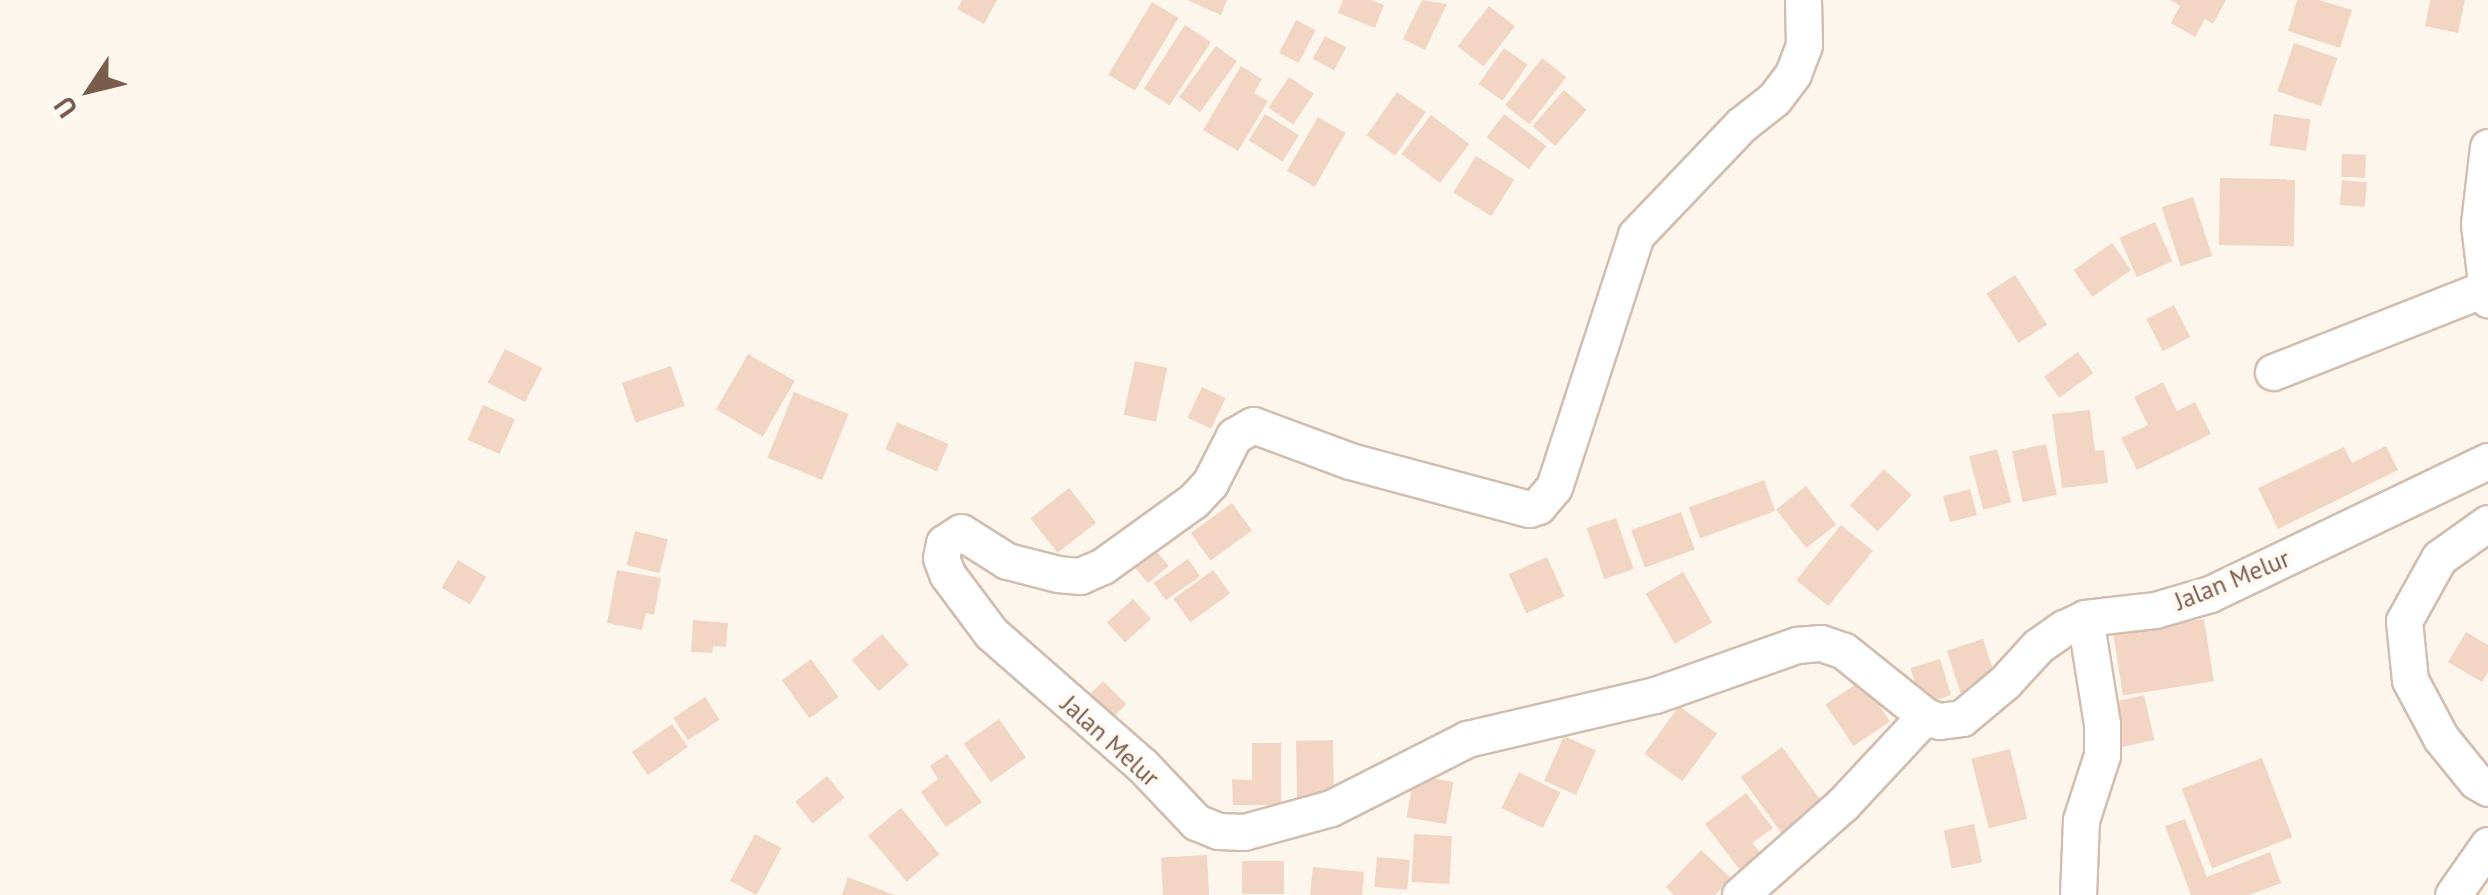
<!DOCTYPE html>
<style>
body{margin:0}
#map{position:relative;width:2488px;height:895px;overflow:hidden;background:#fdf6ec;font-family:"PT Sans",sans-serif}
div>[style]{position:absolute}
.building>*{inset:0;background:#f3d5c3;transform-origin:0 0}
.roads{filter:drop-shadow(2px 0 #d1beb0) drop-shadow(-2px 0 #d1beb0) drop-shadow(0 2px #d1beb0) drop-shadow(0 -2px #d1beb0)}
.minor>*{height:35px;margin:-17.5px;padding:0 17.5px;transform-origin:17.5px;border-radius:17.5px;background:#fff}
span{translate:-50% -50%;white-space:nowrap;text-align:center;line-height:1.15;-webkit-text-stroke:9px #fffaf3;paint-order:stroke}
.street-label{font-size:25px;color:#7a5c4d}
.north{position:absolute;left:40px;top:40px;width:100px;height:100px;-webkit-text-stroke:8px #fffaf3;paint-order:stroke;rotate:235deg;font-size:28px;font-weight:700;line-height:40px;text-align:center;color:#7a5c4d}
.north::after{content:'';display:block;margin:auto;width:35px;height:45px;background:#7a5c4d;clip-path:polygon(50% 0,100% 100%,50% 72%,0 100%)}
</style>
<div id="map">
<div class="building">
<i style="clip-path:polygon(962px 0,997px 0,984px 24px,957px 9px)"></i>
<i style="clip-path:polygon(1187px 0,1227px 0,1221px 15px)"></i>
<i style="clip-path:polygon(1343px 0,1371px 0,1384px 5px,1375px 28px,1338px 13px)"></i>
<i style="clip-path:polygon(1422px 0,1447px 4px,1425px 50px,1403px 39px)"></i>
<i style="clip-path:polygon(2170px 0,2226px 0,2213px 24px,2205px 19px,2195px 37px,2171px 23px,2180px 6px)"></i>
<i style="clip-path:polygon(2297px 0,2319px 0,2352px 10px,2340px 48px,2288px 31px)"></i>
<i style="clip-path:polygon(2430px 0,2465px 0,2458px 33px,2425px 26px)"></i>
<i style="left:1152px;top:2px;width:31px;height:85px;rotate:31deg"></i>
<i style="left:1489px;top:6px;width:33px;height:51px;rotate:38deg"></i>
<i style="left:1296px;top:20px;width:22px;height:37px;rotate:27deg"></i>
<i style="left:1185px;top:25px;width:31px;height:76px;rotate:33deg"></i>
<i style="left:1325px;top:36px;width:24px;height:26px;rotate:28deg"></i>
<i style="left:2294px;top:43px;width:46px;height:51px;rotate:19deg"></i>
<i style="left:1216px;top:46px;width:26px;height:63px;rotate:36deg"></i>
<i style="left:1504px;top:48px;width:29px;height:44px;rotate:35deg"></i>
<i style="left:1542px;top:58px;width:31px;height:60px;rotate:38deg"></i>
<i style="clip-path:polygon(1241px 66px,1262px 79px,1254px 93px,1268px 101px,1238px 151px,1203px 130px)"></i>
<i style="left:1289px;top:77px;width:30px;height:37px;rotate:34deg"></i>
<i style="left:1564px;top:90px;width:30px;height:48px;rotate:41deg"></i>
<i style="left:1397px;top:92px;width:35px;height:53px;rotate:35deg"></i>
<i style="left:1265px;top:114px;width:40px;height:31px;rotate:32deg"></i>
<i style="left:1504px;top:114px;width:53px;height:29px;rotate:37deg"></i>
<i style="left:2274px;top:114px;width:37px;height:32px;rotate:8deg"></i>
<i style="left:1431px;top:115px;width:48px;height:49px;rotate:37deg"></i>
<i style="left:1318px;top:117px;width:32px;height:62px;rotate:30deg"></i>
<i style="left:2342px;top:154px;width:24px;height:23px;rotate:2deg"></i>
<i style="left:1476px;top:156px;width:45px;height:43px;rotate:32deg"></i>
<i style="left:2220px;top:178px;width:75px;height:67px;rotate:1deg"></i>
<i style="left:2342px;top:180px;width:25px;height:25px;rotate:5deg"></i>
<i style="left:2193px;top:197px;width:62px;height:33px;rotate:72deg"></i>
<i style="left:2155px;top:222px;width:43px;height:39px;rotate:66deg"></i>
<i style="left:2112px;top:243px;width:33px;height:47px;rotate:55deg"></i>
<i style="left:2015px;top:275px;width:59px;height:34px;rotate:57deg"></i>
<i style="left:2174px;top:305px;width:36px;height:31px;rotate:63deg"></i>
<i style="left:505px;top:349px;width:42px;height:38px;rotate:27deg"></i>
<i style="left:2078px;top:352px;width:26px;height:42px;rotate:54deg"></i>
<i style="left:748px;top:354px;width:54px;height:64px;rotate:30deg"></i>
<i style="left:1135px;top:361px;width:33px;height:55px;rotate:12deg"></i>
<i style="left:671px;top:366px;width:42px;height:52px;rotate:71deg"></i>
<i style="clip-path:polygon(2163px 382px,2177px 411px,2195px 402px,2211px 434px,2137px 470px,2121px 438px,2148px 425px,2134px 397px)"></i>
<i style="left:1202px;top:387px;width:26px;height:34px;rotate:25deg"></i>
<i style="left:794px;top:392px;width:59px;height:71px;rotate:22deg"></i>
<i style="left:483px;top:405px;width:35px;height:38px;rotate:24deg"></i>
<i style="clip-path:polygon(2090px 410px,2095px 451px,2104px 450px,2108px 483px,2062px 488px,2052px 414px)"></i>
<i style="left:897px;top:422px;width:56px;height:30px;rotate:23deg"></i>
<i style="left:2046px;top:444px;width:52px;height:35px;rotate:78deg"></i>
<i style="clip-path:polygon(2386px 446px,2398px 470px,2278px 529px,2258px 488px,2344px 447px,2352px 463px)"></i>
<i style="left:1997px;top:449px;width:55px;height:29px;rotate:75deg"></i>
<i style="left:1884px;top:469px;width:38px;height:50px;rotate:43deg"></i>
<i style="left:1764px;top:480px;width:33px;height:80px;rotate:70deg"></i>
<i style="left:1806px;top:486px;width:49px;height:38px;rotate:52deg"></i>
<i style="left:1069px;top:488px;width:44px;height:49px;rotate:52deg"></i>
<i style="left:1970px;top:489px;width:27px;height:28px;rotate:75deg"></i>
<i style="left:1232px;top:503px;width:34px;height:51px;rotate:54deg"></i>
<i style="left:1681px;top:512px;width:40px;height:53px;rotate:70deg"></i>
<i style="left:1616px;top:518px;width:54px;height:31px;rotate:71deg"></i>
<i style="left:1841px;top:525px;width:41px;height:71px;rotate:39deg"></i>
<i style="left:635px;top:531px;width:34px;height:35px;rotate:14deg"></i>
<i style="left:1152px;top:546px;width:26px;height:27px;rotate:50deg"></i>
<i style="left:1547px;top:557px;width:43px;height:42px;rotate:66deg"></i>
<i style="left:1188px;top:559px;width:21px;height:42px;rotate:55deg"></i>
<i style="left:458px;top:560px;width:33px;height:32px;rotate:31deg"></i>
<i style="clip-path:polygon(617px 570px,661px 578px,654px 615px,646px 613px,642px 630px,607px 623px)"></i>
<i style="left:1213px;top:570px;width:29px;height:49px;rotate:54deg"></i>
<i style="left:1683px;top:572px;width:58px;height:43px;rotate:60deg"></i>
<i style="left:1133px;top:599px;width:27px;height:35px;rotate:48deg"></i>
<i style="left:2204px;top:619px;width:63px;height:92px;rotate:81deg"></i>
<i style="clip-path:polygon(693px 620px,728px 623px,726px 647px,713px 646px,712px 653px,691px 652px)"></i>
<i style="clip-path:polygon(2466px 632px,2488px 645px,2488px 672px,2482px 682px,2448px 662px)"></i>
<i style="left:882px;top:634px;width:41px;height:40px;rotate:49deg"></i>
<i style="left:1983px;top:639px;width:49px;height:38px;rotate:72deg"></i>
<i style="left:811px;top:659px;width:47px;height:36px;rotate:54deg"></i>
<i style="left:1940px;top:659px;width:38px;height:31px;rotate:73deg"></i>
<i style="left:1862px;top:680px;width:50px;height:44px;rotate:56deg"></i>
<i style="left:1103px;top:681px;width:33px;height:26px;rotate:45deg"></i>
<i style="left:2144px;top:695px;width:46px;height:39px;rotate:77deg"></i>
<i style="left:705px;top:697px;width:27px;height:38px;rotate:57deg"></i>
<i style="left:1679px;top:706px;width:47px;height:59px;rotate:36deg"></i>
<i style="left:999px;top:719px;width:47px;height:43px;rotate:55deg"></i>
<i style="left:672px;top:724px;width:28px;height:49px;rotate:55deg"></i>
<i style="left:1564px;top:736px;width:35px;height:49px;rotate:24deg"></i>
<i style="left:1333px;top:740px;width:61px;height:37px;rotate:89deg"></i>
<i style="clip-path:polygon(1252px 743px,1281px 743px,1281px 805px,1233px 805px,1232px 779px,1252px 780px)"></i>
<i style="left:1782px;top:747px;width:71px;height:51px;rotate:54deg"></i>
<i style="left:2010px;top:749px;width:72px;height:40px;rotate:76deg"></i>
<i style="clip-path:polygon(947px 754px,982px 802px,946px 827px,921px 792px,938px 779px,930px 766px)"></i>
<i style="left:2262px;top:758px;width:85px;height:86px;rotate:69deg"></i>
<i style="left:1519px;top:772px;width:46px;height:40px;rotate:26deg"></i>
<i style="left:1414px;top:775px;width:40px;height:43px;rotate:10deg"></i>
<i style="left:827px;top:776px;width:28px;height:41px;rotate:51deg"></i>
<i style="clip-path:polygon(1746px 793px,1773px 828px,1752px 843px,1763px 856px,1742px 873px,1705px 824px)"></i>
<i style="left:901px;top:808px;width:60px;height:43px;rotate:50deg"></i>
<i style="clip-path:polygon(2185px 819px,2207px 877px,2270px 852px,2281px 883px,2249px 895px,2191px 895px,2165px 826px)"></i>
<i style="left:1974px;top:824px;width:39px;height:31px;rotate:78deg"></i>
<i style="left:755px;top:834px;width:30px;height:53px;rotate:28deg"></i>
<i style="left:1414px;top:834px;width:38px;height:48px;rotate:3deg"></i>
<i style="clip-path:polygon(1701px 850px,1731px 878px,1715px 895px,1674px 895px,1666px 887px)"></i>
<i style="left:1207px;top:855px;width:40px;height:46px;rotate:87deg"></i>
<i style="left:1377px;top:857px;width:33px;height:30px;rotate:5deg"></i>
<i style="left:1284px;top:861px;width:33px;height:42px;rotate:90deg"></i>
<i style="clip-path:polygon(1313px 867px,1364px 872px,1362px 895px,1310px 895px)"></i>
<i style="clip-path:polygon(848px 877px,894px 895px,842px 895px)"></i>
</div>
<div class="roads">
<div class="minor">
<i style="left:1803px;top:0;width:45px;rotate:88.7deg"></i>
<i style="left:1804px;top:45px;width:31px;rotate:111deg"></i>
<i style="left:1793px;top:74px;width:31px;rotate:127deg"></i>
<i style="left:1774px;top:99px;width:42px;rotate:141.8deg"></i>
<i style="left:1741px;top:125px;width:152px;rotate:133.7deg"></i>
<i style="left:1636px;top:235px;width:265px;rotate:108deg"></i>
<i style="left:1554px;top:487px;width:25px;rotate:130deg"></i>
<i style="left:1538px;top:506px;width:9px;rotate:162deg"></i>
<i style="left:1529px;top:509px;width:185px;rotate:-165deg"></i>
<i style="left:1350px;top:461px;width:103px;rotate:-159.6deg"></i>
<i style="left:1253px;top:425px;width:22px;rotate:150deg"></i>
<i style="left:1234px;top:436px;width:53px;rotate:117.1deg"></i>
<i style="left:1210px;top:483px;width:25px;rotate:133deg"></i>
<i style="left:1193px;top:501px;width:111px;rotate:144.2deg"></i>
<i style="left:1103px;top:566px;width:25px;rotate:157deg"></i>
<i style="left:1080px;top:576px;width:22px;rotate:-175deg"></i>
<i style="left:1058px;top:574px;width:53px;rotate:-165.7deg"></i>
<i style="left:1007px;top:561px;width:54px;rotate:-147.8deg"></i>
<i style="left:961px;top:532px;width:20px;rotate:147deg"></i>
<i style="left:944px;top:543px;width:15px;rotate:101deg"></i>
<i style="left:941px;top:558px;width:17px;rotate:69deg"></i>
<i style="left:947px;top:574px;width:74px;rotate:53.3deg"></i>
<i style="left:991px;top:633px;width:201px;rotate:41.2deg"></i>
<i style="left:1142px;top:765px;width:79px;rotate:46.5deg"></i>
<i style="left:1196px;top:822px;width:24px;rotate:22deg"></i>
<i style="left:1218px;top:831px;width:26px;rotate:2deg"></i>
<i style="left:1244px;top:832px;width:90px;rotate:-15.4deg"></i>
<i style="left:1331px;top:808px;width:153px;rotate:-26.9deg"></i>
<i style="left:1467px;top:739px;width:193px;rotate:-13.2deg"></i>
<i style="left:1655px;top:695px;width:151px;rotate:-19.4deg"></i>
<i style="left:1797px;top:645px;width:24px;rotate:-5deg"></i>
<i style="left:1821px;top:643px;width:24px;rotate:19deg"></i>
<i style="left:1844px;top:651px;width:104px;rotate:38.7deg"></i>
<i style="left:1925px;top:716px;width:15px;rotate:20deg"></i>
<i style="left:1939px;top:721px;width:23px;rotate:-7deg"></i>
<i style="left:1962px;top:718px;width:56px;rotate:-39.9deg"></i>
<i style="left:2005px;top:682px;width:49px;rotate:-47.5deg"></i>
<i style="left:2038px;top:646px;width:32px;rotate:-35deg"></i>
<i style="left:2064px;top:628px;width:23px;rotate:-25deg"></i>
<i style="left:2085px;top:618px;width:70px;rotate:-6.5deg"></i>
<i style="left:2155px;top:610px;width:57px;rotate:-16.2deg"></i>
<i style="left:2210px;top:594px;width:308px;rotate:-25.6deg"></i>
<i style="left:2488px;top:147px;width:78px;rotate:96.7deg"></i>
<i style="left:2479px;top:224px;width:76px;rotate:83.2deg"></i>
<i style="left:2273px;top:372px;width:229px;rotate:-21.5deg"></i>
<i style="left:2488px;top:523px;width:60px;rotate:144.5deg"></i>
<i style="left:2439px;top:558px;width:72px;rotate:119.1deg"></i>
<i style="left:2404px;top:621px;width:59px;rotate:84.2deg"></i>
<i style="left:2410px;top:680px;width:66px;rotate:61.9deg"></i>
<i style="left:2441px;top:738px;width:55px;rotate:50.9deg"></i>
<i style="left:2476px;top:781px;width:14px;rotate:30deg"></i>
<i style="left:1740px;top:895px;width:137px;rotate:-41.5deg"></i>
<i style="left:1843px;top:804px;width:120px;rotate:-47deg"></i>
<i style="left:2078px;top:895px;width:75px;rotate:-87.7deg"></i>
<i style="left:2081px;top:820px;width:68px;rotate:-72.1deg"></i>
<i style="left:2102px;top:755px;width:31px;rotate:-90deg"></i>
<i style="left:2102px;top:724px;width:107px;rotate:-99.1deg"></i>
<i style="left:2453px;top:895px;width:61px;rotate:-55deg"></i>
</div>
</div>
<div class="street-label">
<span style="left:2232px;top:580px;rotate:-22deg">Jalan Melur</span>
<span style="left:1110px;top:741px;rotate:42deg">Jalan Melur</span>
</div>
<div class="north">U</div>
</div>
